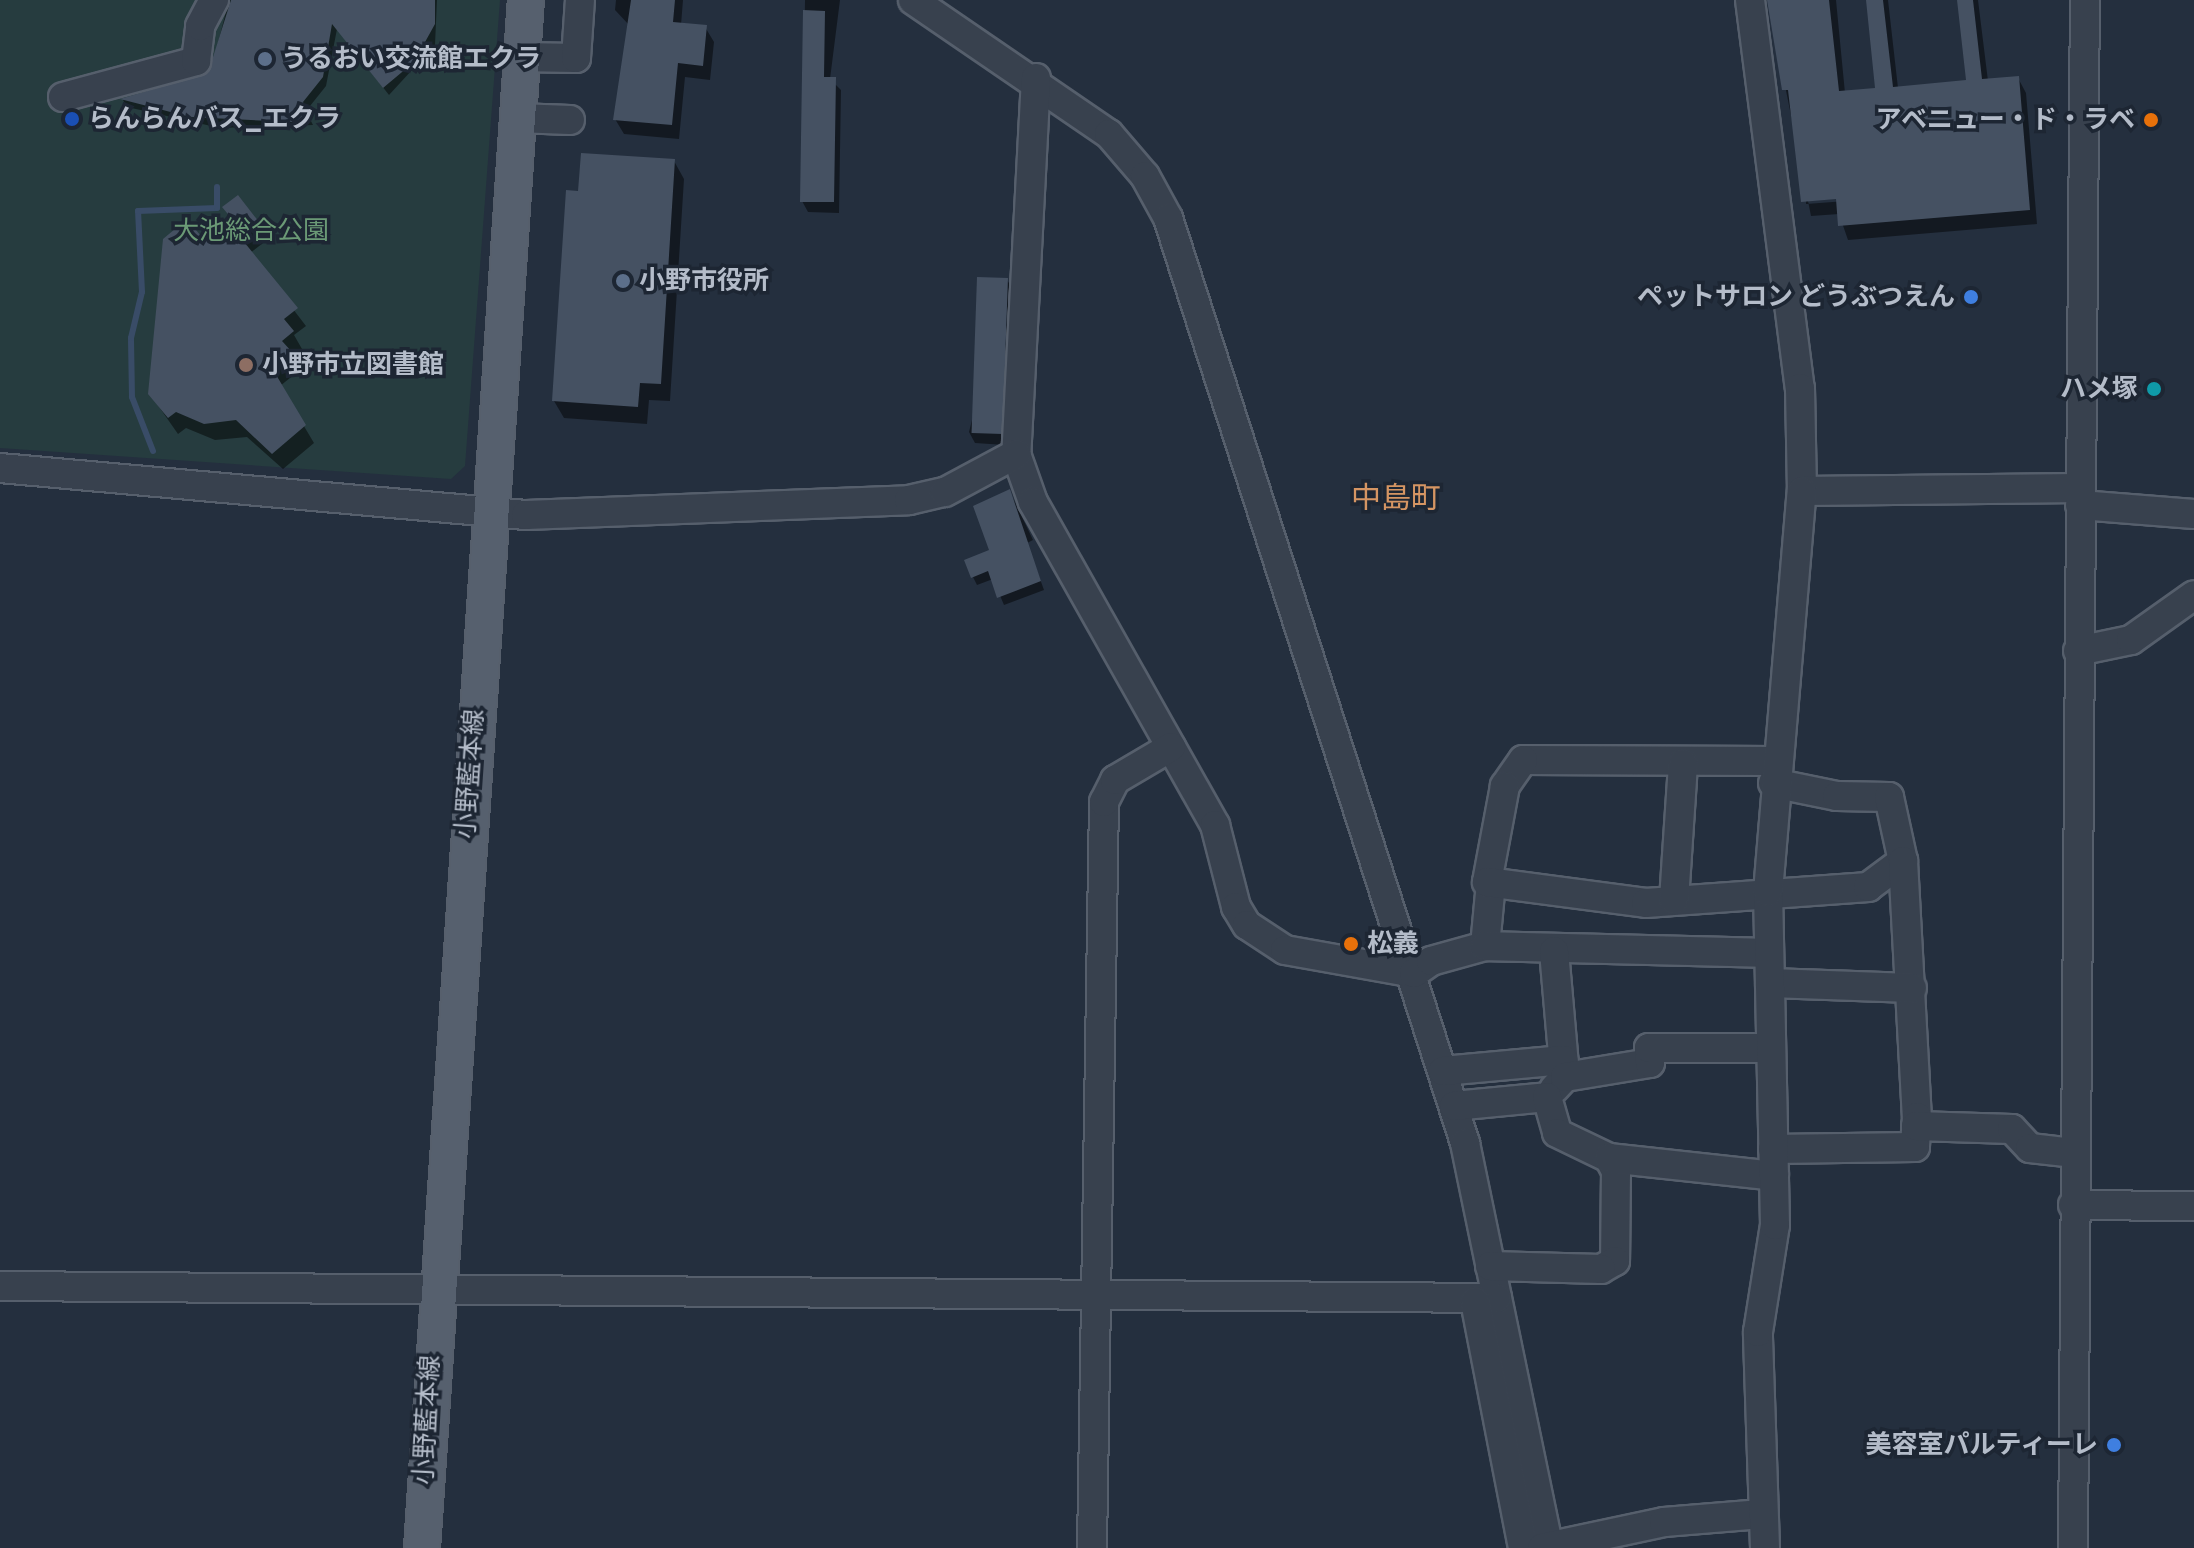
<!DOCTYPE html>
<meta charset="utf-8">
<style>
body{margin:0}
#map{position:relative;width:2194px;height:1548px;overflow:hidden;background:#242f3e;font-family:"DM Sans","Noto Sans JP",sans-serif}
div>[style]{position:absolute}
.green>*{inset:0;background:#263c3f}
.shadow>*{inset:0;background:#0007}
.stream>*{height:6px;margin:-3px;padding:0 3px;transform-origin:3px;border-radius:3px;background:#394c67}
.building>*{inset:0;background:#455162;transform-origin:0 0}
.roads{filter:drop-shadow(2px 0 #565f6c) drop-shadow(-2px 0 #565f6c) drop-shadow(0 2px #565f6c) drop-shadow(0 -2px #565f6c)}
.minor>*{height:28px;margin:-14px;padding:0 14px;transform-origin:14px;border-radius:14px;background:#38414e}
.major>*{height:34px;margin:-17px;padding:0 17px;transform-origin:17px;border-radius:17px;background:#56606e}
.dots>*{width:22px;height:22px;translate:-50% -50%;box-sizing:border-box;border:4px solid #1d2633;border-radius:50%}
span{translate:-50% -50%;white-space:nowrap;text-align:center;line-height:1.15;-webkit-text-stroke:7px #1d2633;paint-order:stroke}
.poi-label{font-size:26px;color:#b4bcc9;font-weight:700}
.left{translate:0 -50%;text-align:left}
.right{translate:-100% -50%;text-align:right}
.park-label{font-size:26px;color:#6b9a76}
.street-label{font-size:26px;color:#b4bcc9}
.quarter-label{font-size:30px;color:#d59563}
</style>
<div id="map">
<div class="green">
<i style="clip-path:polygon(0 0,500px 0,465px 466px,451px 479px,0 448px)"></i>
</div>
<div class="shadow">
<i style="clip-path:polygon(229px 0,437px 0,435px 45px,389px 95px,337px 29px,326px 86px,306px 111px,313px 125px,220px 128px,127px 107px,123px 100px,210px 74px)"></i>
<i style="clip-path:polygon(616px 0,683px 0,681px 25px,705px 27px,714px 42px,710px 80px,685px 77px,679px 139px,624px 134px,615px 119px,630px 26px,615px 10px)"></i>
<i style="clip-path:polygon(805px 0,840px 0,830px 79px,841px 90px,839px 213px,808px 212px,802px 201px)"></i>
<i style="clip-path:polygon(evenodd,1768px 0,1836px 0,1845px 93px,1878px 90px,1868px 0,1888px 0,1898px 88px,1968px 82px,1959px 0,1978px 0,1988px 81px,2018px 78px,2026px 93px,2037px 224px,1848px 240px,1839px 214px,1811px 216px,1768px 0,1846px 197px,1846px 201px,1806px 204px,1806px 200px,1846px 197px)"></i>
<i style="clip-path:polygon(674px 161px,684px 179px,670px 401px,649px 400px,647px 424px,564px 418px,554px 401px)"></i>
<i style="clip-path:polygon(237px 198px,267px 240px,250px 253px,306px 326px,294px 335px,302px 349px,292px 357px,300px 370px,280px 386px,314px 443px,283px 469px,247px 437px,215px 440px,186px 428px,178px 434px,150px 394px,205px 244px,233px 221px,225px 207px)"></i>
<i style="clip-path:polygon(1007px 280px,1014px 291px,1005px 445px,975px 443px,969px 432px)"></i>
<i style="clip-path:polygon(1010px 492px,1033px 540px,1027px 543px,1044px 590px,1004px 605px,993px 579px,977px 585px,973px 577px,992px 551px)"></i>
</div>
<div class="stream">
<i style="left:153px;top:451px;width:58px;rotate:-111.3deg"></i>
<i style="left:132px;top:397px;width:59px;rotate:-91deg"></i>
<i style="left:131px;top:338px;width:47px;rotate:-76.6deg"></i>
<i style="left:142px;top:292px;width:81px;rotate:-92.8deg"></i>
<i style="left:138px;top:211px;width:79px;rotate:-2.2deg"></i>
<i style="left:217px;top:208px;width:21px;rotate:-90deg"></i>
</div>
<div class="building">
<i style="clip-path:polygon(231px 0,435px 0,435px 24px,414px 62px,383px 88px,332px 24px,323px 77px,303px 102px,310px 117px,292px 122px,190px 117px,120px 99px,208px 73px)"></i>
<i style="clip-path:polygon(631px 0,675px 0,673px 22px,707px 25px,703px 66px,678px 63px,672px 125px,613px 120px)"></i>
<i style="clip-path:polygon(1767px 0,1829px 0,1839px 91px,1875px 88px,1866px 0,1883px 0,1893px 87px,1966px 80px,1957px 0,1973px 0,1982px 79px,2019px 76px,2030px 210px,1838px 226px,1836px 199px,1801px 202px,1788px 90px,1782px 90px)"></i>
<i style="clip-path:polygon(803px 10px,825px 11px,824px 77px,836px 77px,834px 202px,800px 202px)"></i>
<i style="clip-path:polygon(581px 153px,675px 159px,661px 384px,640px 383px,638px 407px,552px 401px,566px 190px,578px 191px)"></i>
<i style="clip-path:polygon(238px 195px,259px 222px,240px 237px,298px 308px,284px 319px,294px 331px,282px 341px,292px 352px,272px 368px,306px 425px,272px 454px,236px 420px,204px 424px,176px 412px,168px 418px,148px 394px,163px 239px,187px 219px,205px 241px,232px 219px,222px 207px)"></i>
<i style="left:977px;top:277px;width:31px;height:156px;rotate:2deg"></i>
<i style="clip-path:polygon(1010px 489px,1041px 581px,997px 598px,988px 571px,971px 578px,964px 560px,989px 550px,973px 506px)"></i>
</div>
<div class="roads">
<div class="minor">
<i style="left:913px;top:0;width:237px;rotate:34.4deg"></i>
<i style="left:1109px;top:134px;width:55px;rotate:49.4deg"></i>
<i style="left:1145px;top:176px;width:48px;rotate:61.3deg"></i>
<i style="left:1168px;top:218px;width:972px;rotate:72.2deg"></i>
<i style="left:1465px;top:1143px;width:414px;rotate:78.3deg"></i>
<i style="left:1750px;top:0;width:391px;rotate:82.7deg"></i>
<i style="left:1800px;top:388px;width:103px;rotate:88.9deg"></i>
<i style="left:1802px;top:491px;width:278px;rotate:-0.6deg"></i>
<i style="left:521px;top:57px;width:55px;rotate:1deg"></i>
<i style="left:576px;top:58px;width:58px;rotate:-86.1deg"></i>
<i style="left:1036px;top:78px;width:377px;rotate:93deg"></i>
<i style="left:1016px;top:454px;width:51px;rotate:70.5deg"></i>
<i style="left:1033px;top:502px;width:371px;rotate:60.6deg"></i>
<i style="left:1215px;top:825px;width:85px;rotate:75.6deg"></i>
<i style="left:1236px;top:907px;width:21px;rotate:59deg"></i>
<i style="left:1247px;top:925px;width:45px;rotate:33.3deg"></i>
<i style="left:1285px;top:950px;width:131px;rotate:10.1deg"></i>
<i style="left:1414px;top:973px;width:21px;rotate:-35deg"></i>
<i style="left:1431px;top:961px;width:56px;rotate:-15.5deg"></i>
<i style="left:1485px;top:946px;width:63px;rotate:-84.6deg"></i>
<i style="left:63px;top:97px;width:138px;rotate:-15.1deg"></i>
<i style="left:196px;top:61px;width:35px;rotate:-83deg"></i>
<i style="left:200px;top:26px;width:30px;rotate:-62deg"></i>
<i style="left:517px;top:118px;width:53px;rotate:2.2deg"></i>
<i style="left:0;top:468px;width:528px;rotate:5.11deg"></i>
<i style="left:526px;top:515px;width:383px;rotate:-2.2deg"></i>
<i style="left:909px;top:500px;width:37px;rotate:-13deg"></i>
<i style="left:945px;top:492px;width:81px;rotate:-28.2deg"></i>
<i style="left:2080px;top:505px;width:114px;rotate:4.5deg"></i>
<i style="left:2078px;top:651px;width:54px;rotate:-11.7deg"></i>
<i style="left:2131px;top:640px;width:77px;rotate:-35.5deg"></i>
<i style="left:1775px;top:761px;width:252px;rotate:-179.8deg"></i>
<i style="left:1523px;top:760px;width:32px;rotate:125deg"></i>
<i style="left:1505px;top:786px;width:98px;rotate:100.6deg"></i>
<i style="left:1487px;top:882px;width:160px;rotate:7.5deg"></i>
<i style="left:1646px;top:903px;width:223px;rotate:-4.1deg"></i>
<i style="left:1868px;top:887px;width:44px;rotate:-36.6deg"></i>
<i style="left:1773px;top:783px;width:65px;rotate:11.5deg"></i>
<i style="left:1837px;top:796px;width:52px;rotate:1.1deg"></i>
<i style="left:1889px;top:797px;width:66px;rotate:77.7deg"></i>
<i style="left:1903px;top:861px;width:256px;rotate:86.9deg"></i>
<i style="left:1917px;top:1117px;width:30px;rotate:94deg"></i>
<i style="left:1915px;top:1147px;width:142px;rotate:179.2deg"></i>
<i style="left:1674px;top:900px;width:137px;rotate:-86.2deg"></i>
<i style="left:1485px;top:946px;width:284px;rotate:1.4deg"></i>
<i style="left:1554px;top:951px;width:126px;rotate:85deg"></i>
<i style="left:1565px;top:1077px;width:16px;rotate:133deg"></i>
<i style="left:1770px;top:983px;width:142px;rotate:2deg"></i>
<i style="left:1443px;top:1071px;width:121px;rotate:-5.2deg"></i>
<i style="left:1565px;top:1077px;width:86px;rotate:-9.4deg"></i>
<i style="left:1650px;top:1063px;width:15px;rotate:-94deg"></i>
<i style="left:1649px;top:1048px;width:122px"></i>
<i style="left:1454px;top:1106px;width:93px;rotate:-5.5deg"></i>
<i style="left:1547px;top:1097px;width:37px;rotate:74deg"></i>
<i style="left:1557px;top:1133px;width:58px;rotate:25.7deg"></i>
<i style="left:1609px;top:1158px;width:15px;rotate:62deg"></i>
<i style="left:1616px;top:1171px;width:90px;rotate:90.6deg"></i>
<i style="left:1615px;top:1261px;width:16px;rotate:150deg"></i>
<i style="left:1601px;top:1269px;width:111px;rotate:-178.5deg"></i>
<i style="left:1916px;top:1126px;width:96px;rotate:1.8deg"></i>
<i style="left:2012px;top:1129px;width:26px;rotate:47deg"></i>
<i style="left:2030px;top:1148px;width:43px;rotate:6.6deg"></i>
<i style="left:1609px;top:1158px;width:166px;rotate:6.2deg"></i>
<i style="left:2073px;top:1205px;width:121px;rotate:0.5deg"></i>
<i style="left:0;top:1286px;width:1497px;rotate:0.46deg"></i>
<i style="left:1475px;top:1301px;width:252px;rotate:79deg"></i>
<i style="left:1092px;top:1548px;width:746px;rotate:-89.08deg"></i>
<i style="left:1104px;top:802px;width:25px;rotate:-63deg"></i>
<i style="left:1115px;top:780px;width:65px;rotate:-30.5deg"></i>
<i style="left:1542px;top:1548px;width:125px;rotate:-12deg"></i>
<i style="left:1664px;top:1522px;width:98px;rotate:-4.7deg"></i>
<i style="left:1765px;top:1548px;width:216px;rotate:-91.9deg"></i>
<i style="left:1758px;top:1332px;width:108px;rotate:-81deg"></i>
<i style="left:1775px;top:1225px;width:333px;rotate:-91.2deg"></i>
<i style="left:1768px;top:892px;width:402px;rotate:-85.2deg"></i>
<i style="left:2073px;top:1548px;width:1548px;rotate:-89.56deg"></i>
</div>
<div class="major">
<i style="left:422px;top:1548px;width:1551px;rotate:-86.16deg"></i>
</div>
</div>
<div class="dots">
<i style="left:265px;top:59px;background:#5c6f8a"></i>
<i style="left:72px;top:119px;background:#1a4fb4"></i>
<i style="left:2151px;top:120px;background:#e8710a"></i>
<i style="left:623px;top:281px;background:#5c6f8a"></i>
<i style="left:1971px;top:297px;background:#3f7fe0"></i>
<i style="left:246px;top:365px;background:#8d6e63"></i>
<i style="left:2154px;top:389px;background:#0f9aa8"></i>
<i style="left:1351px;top:944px;background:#e8710a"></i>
<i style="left:2114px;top:1445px;background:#3f7fe0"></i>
</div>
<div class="poi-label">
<span class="left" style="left:281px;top:59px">うるおい交流館エクラ</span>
<span class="left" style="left:88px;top:119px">らんらんバス_エクラ</span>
<span class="right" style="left:2135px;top:120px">アベニュー・ド・ラベ</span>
<span class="left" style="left:639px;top:281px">小野市役所</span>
<span class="right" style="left:1955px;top:297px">ペットサロン どうぶつえん</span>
<span class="left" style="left:262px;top:365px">小野市立図書館</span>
<span class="right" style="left:2138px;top:389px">ハメ塚</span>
<span class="left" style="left:1367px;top:944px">松義</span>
<span class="right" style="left:2098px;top:1445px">美容室パルティーレ</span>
</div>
<div class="park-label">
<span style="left:251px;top:231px">大池総合公園</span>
</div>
<div class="street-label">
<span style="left:470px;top:774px;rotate:-86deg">小野藍本線</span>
<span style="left:427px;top:1420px;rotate:-87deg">小野藍本線</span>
</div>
<div class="quarter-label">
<span style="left:1396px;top:498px">中島町</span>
</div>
</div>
